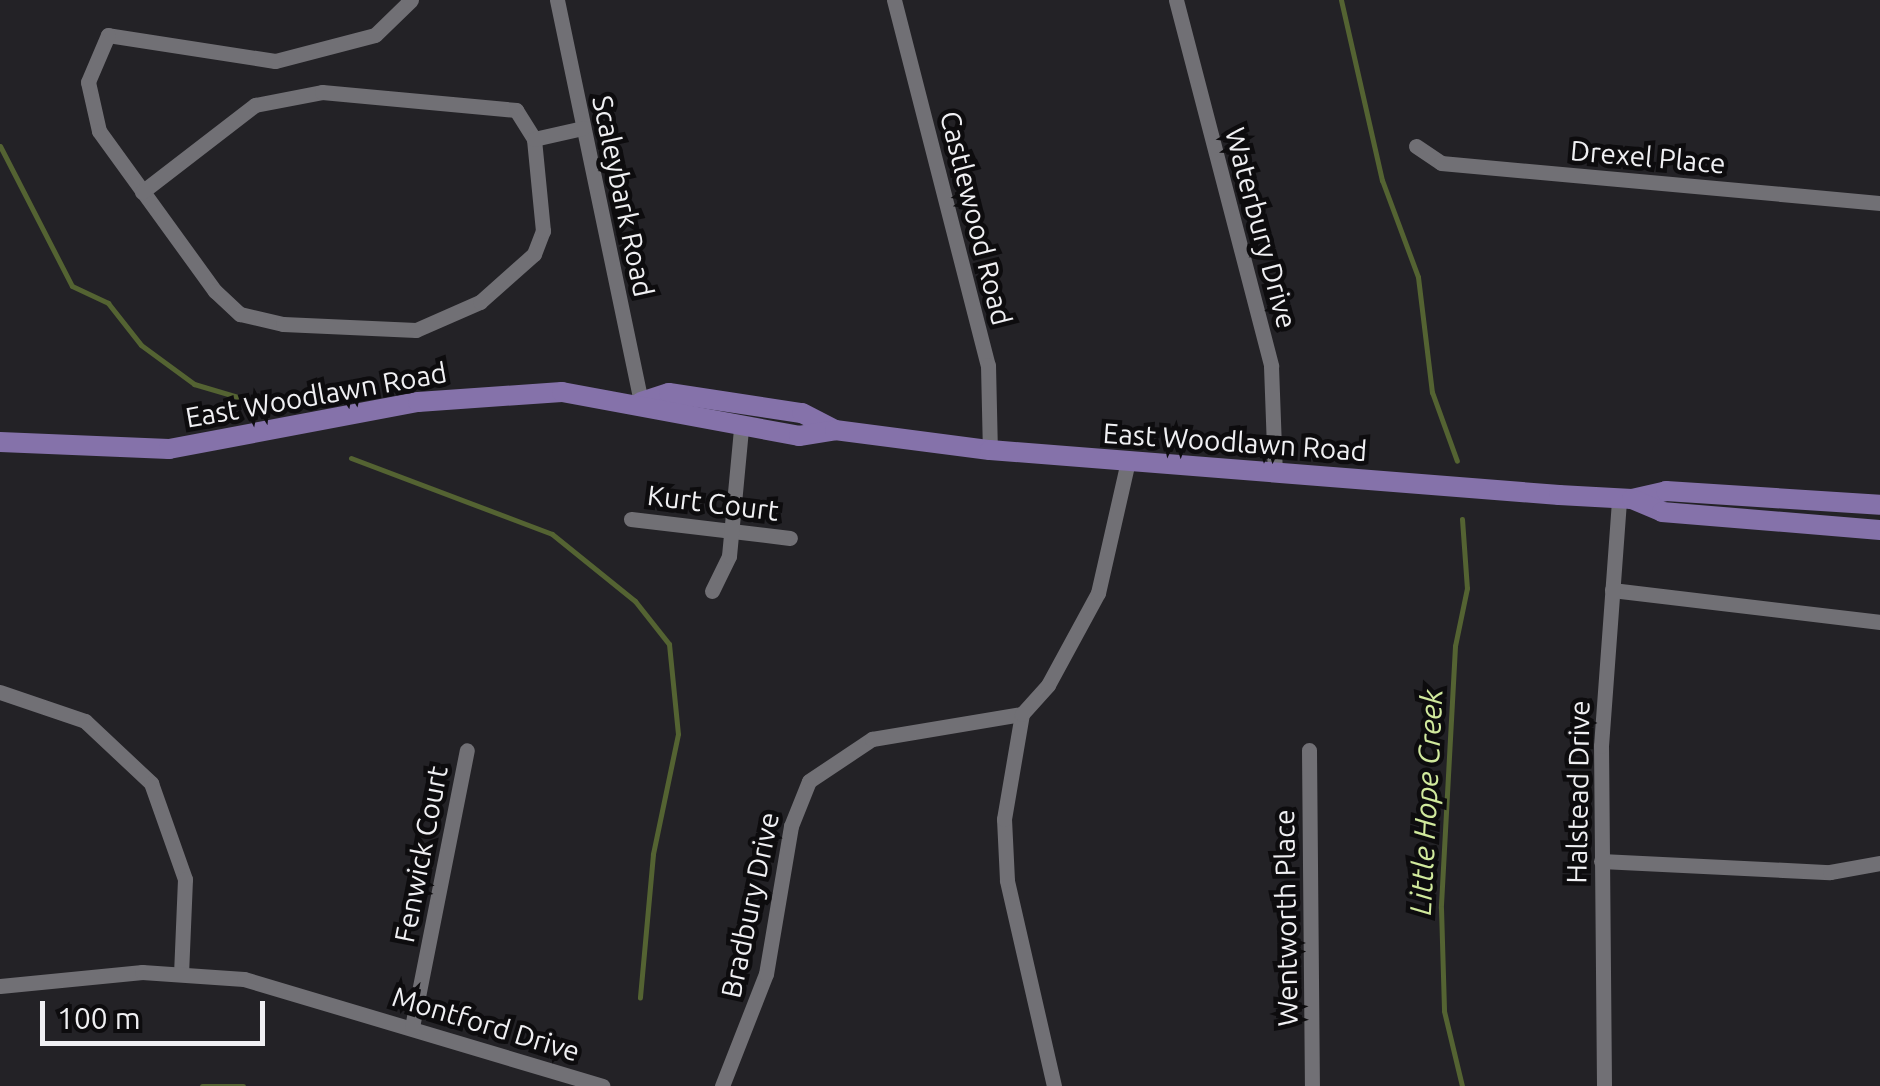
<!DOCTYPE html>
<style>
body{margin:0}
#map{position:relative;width:1880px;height:1086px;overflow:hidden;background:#232226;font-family:Ubuntu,sans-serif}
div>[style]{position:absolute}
.stream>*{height:5px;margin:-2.5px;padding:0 2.5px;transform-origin:2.5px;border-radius:2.5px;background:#546332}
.minor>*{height:15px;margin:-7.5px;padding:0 7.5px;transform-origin:7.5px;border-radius:7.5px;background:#717075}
.major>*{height:20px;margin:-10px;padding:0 10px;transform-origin:10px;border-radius:10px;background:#8572aa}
span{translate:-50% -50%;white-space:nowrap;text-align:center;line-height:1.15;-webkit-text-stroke:9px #0d0c0e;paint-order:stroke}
.street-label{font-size:28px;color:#f0f0f3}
.water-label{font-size:30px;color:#d1ea9d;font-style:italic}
.scale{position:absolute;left:40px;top:1001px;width:225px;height:45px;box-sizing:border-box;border:5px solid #f0f0f3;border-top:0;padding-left:12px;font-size:30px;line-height:35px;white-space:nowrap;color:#f0f0f3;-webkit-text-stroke:8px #0d0c0e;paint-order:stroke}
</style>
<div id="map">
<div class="stream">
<i style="left:1341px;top:0;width:185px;rotate:77.2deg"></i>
<i style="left:1382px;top:180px;width:103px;rotate:69.6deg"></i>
<i style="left:1418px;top:277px;width:116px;rotate:83.1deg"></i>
<i style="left:1432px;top:392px;width:73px;rotate:70.1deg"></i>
<i style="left:0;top:146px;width:157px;rotate:62.8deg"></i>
<i style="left:72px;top:286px;width:40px;rotate:25deg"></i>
<i style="left:108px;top:303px;width:53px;rotate:51.8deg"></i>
<i style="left:141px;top:345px;width:66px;rotate:36.3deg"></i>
<i style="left:194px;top:384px;width:56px;rotate:16.5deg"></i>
<i style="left:351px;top:458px;width:215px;rotate:20.7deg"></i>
<i style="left:552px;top:534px;width:107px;rotate:38.9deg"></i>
<i style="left:635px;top:601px;width:55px;rotate:51.7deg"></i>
<i style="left:669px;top:644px;width:90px;rotate:84.3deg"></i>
<i style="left:678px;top:734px;width:123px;rotate:101.8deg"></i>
<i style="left:653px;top:854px;width:144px;rotate:95.2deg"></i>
<i style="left:1462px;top:519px;width:69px;rotate:85.9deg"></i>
<i style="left:1467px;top:588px;width:59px;rotate:101.7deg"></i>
<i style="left:1455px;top:646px;width:262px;rotate:93.1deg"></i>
<i style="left:1441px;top:908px;width:103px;rotate:88.3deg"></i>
<i style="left:1444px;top:1011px;width:77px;rotate:76.5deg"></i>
<i style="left:202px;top:1086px;width:41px"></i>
</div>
<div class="minor">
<i style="left:411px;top:0;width:50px;rotate:135.8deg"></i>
<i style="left:375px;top:35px;width:103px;rotate:165.4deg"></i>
<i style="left:275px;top:61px;width:169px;rotate:-171.2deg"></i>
<i style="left:108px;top:35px;width:51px;rotate:113.1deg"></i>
<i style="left:88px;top:82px;width:50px;rotate:77.3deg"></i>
<i style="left:99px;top:131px;width:198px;rotate:54.1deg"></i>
<i style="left:215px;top:291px;width:34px;rotate:43deg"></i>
<i style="left:240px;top:314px;width:44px;rotate:13.1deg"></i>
<i style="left:283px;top:324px;width:133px;rotate:2.6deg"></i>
<i style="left:416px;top:330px;width:70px;rotate:-23.6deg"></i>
<i style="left:480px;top:302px;width:72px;rotate:-41.6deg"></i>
<i style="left:534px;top:254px;width:25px;rotate:-69deg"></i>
<i style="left:543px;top:231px;width:92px;rotate:-95.6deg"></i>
<i style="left:557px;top:0;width:411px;rotate:78.2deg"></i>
<i style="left:894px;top:0;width:377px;rotate:75.6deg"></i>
<i style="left:988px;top:365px;width:85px;rotate:88.7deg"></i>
<i style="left:1176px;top:0;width:378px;rotate:75.4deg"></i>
<i style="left:1271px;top:366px;width:107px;rotate:87.9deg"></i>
<i style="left:1416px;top:146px;width:30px;rotate:34deg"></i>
<i style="left:1441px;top:163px;width:441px;rotate:5.2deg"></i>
<i style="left:142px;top:192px;width:143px;rotate:-37.6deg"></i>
<i style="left:255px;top:105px;width:68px;rotate:-11deg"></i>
<i style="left:322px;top:92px;width:195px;rotate:5.3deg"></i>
<i style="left:516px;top:110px;width:34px;rotate:58deg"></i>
<i style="left:534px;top:139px;width:50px;rotate:-12.7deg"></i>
<i style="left:631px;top:519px;width:160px;rotate:6.8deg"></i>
<i style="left:1612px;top:590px;width:270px;rotate:6.8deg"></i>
<i style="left:712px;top:591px;width:39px;rotate:-64deg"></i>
<i style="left:729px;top:556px;width:128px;rotate:-84.6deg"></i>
<i style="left:0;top:692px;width:90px;rotate:18.8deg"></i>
<i style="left:85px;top:721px;width:91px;rotate:43.2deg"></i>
<i style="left:151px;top:783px;width:102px;rotate:70.5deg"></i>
<i style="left:185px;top:879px;width:95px;rotate:92.4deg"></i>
<i style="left:1309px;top:750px;width:336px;rotate:89.5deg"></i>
<i style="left:1601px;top:861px;width:229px;rotate:2.8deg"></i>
<i style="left:1830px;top:872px;width:51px;rotate:-10.2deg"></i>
<i style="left:0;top:986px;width:143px;rotate:-5.6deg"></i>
<i style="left:142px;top:972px;width:102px;rotate:3.9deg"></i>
<i style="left:244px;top:979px;width:374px;rotate:16.6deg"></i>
<i style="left:412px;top:1027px;width:282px;rotate:-78.8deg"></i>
<i style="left:722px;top:1086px;width:120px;rotate:-68.6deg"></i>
<i style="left:766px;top:974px;width:150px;rotate:-80.4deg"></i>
<i style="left:791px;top:826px;width:48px;rotate:-68.2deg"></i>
<i style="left:809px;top:781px;width:76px;rotate:-33.7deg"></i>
<i style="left:872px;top:739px;width:152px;rotate:-9.5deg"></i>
<i style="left:1054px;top:1086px;width:211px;rotate:-102.9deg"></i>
<i style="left:1007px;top:880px;width:61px;rotate:-92.8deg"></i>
<i style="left:1004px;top:819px;width:107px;rotate:-80.3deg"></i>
<i style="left:1022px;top:714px;width:39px;rotate:-48deg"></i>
<i style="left:1048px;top:685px;width:105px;rotate:-61.5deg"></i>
<i style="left:1098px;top:593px;width:135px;rotate:-77.2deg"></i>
<i style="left:1604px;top:1086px;width:340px;rotate:-90.5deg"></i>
<i style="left:1601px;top:746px;width:248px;rotate:-85.8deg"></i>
</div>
<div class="major">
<i style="left:641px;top:402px;width:29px;rotate:-18deg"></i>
<i style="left:669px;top:393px;width:134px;rotate:8.6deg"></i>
<i style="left:802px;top:413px;width:37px;rotate:27deg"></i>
<i style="left:0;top:442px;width:169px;rotate:2.4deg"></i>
<i style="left:169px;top:449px;width:253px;rotate:-10.7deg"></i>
<i style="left:418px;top:402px;width:144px;rotate:-4deg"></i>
<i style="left:562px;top:392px;width:241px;rotate:10.5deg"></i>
<i style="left:799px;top:436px;width:36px;rotate:-9deg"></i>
<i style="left:835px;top:430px;width:156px;rotate:7.4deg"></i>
<i style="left:990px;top:450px;width:571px;rotate:4.52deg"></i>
<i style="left:1559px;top:495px;width:73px;rotate:3.1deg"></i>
<i style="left:1632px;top:499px;width:35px;rotate:-13deg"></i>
<i style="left:1666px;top:491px;width:214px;rotate:3.7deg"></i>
<i style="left:1632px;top:499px;width:33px;rotate:23deg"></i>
<i style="left:1662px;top:512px;width:219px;rotate:4.7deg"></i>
</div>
<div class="street-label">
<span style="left:1648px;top:157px;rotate:5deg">Drexel Place</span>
<span style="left:623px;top:196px;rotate:78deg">Scaleybark Road</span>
<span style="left:976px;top:218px;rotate:76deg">Castlewood Road</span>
<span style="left:1261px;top:228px;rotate:75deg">Waterbury Drive</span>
<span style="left:316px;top:395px;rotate:-10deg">East Woodlawn Road</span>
<span style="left:1235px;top:442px;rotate:4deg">East Woodlawn Road</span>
<span style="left:713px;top:503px;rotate:7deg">Kurt Court</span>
<span style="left:1578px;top:792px;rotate:-89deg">Halstead Drive</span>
<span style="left:421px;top:854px;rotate:-79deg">Fenwick Court</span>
<span style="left:750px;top:905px;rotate:-78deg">Bradbury Drive</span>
<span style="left:1286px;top:918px;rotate:-91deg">Wentworth Place</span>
<span style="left:486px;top:1024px;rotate:17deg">Montford Drive</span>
</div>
<div class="water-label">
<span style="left:1426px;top:802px;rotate:-87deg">Little Hope Creek</span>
</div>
<div class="scale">100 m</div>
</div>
